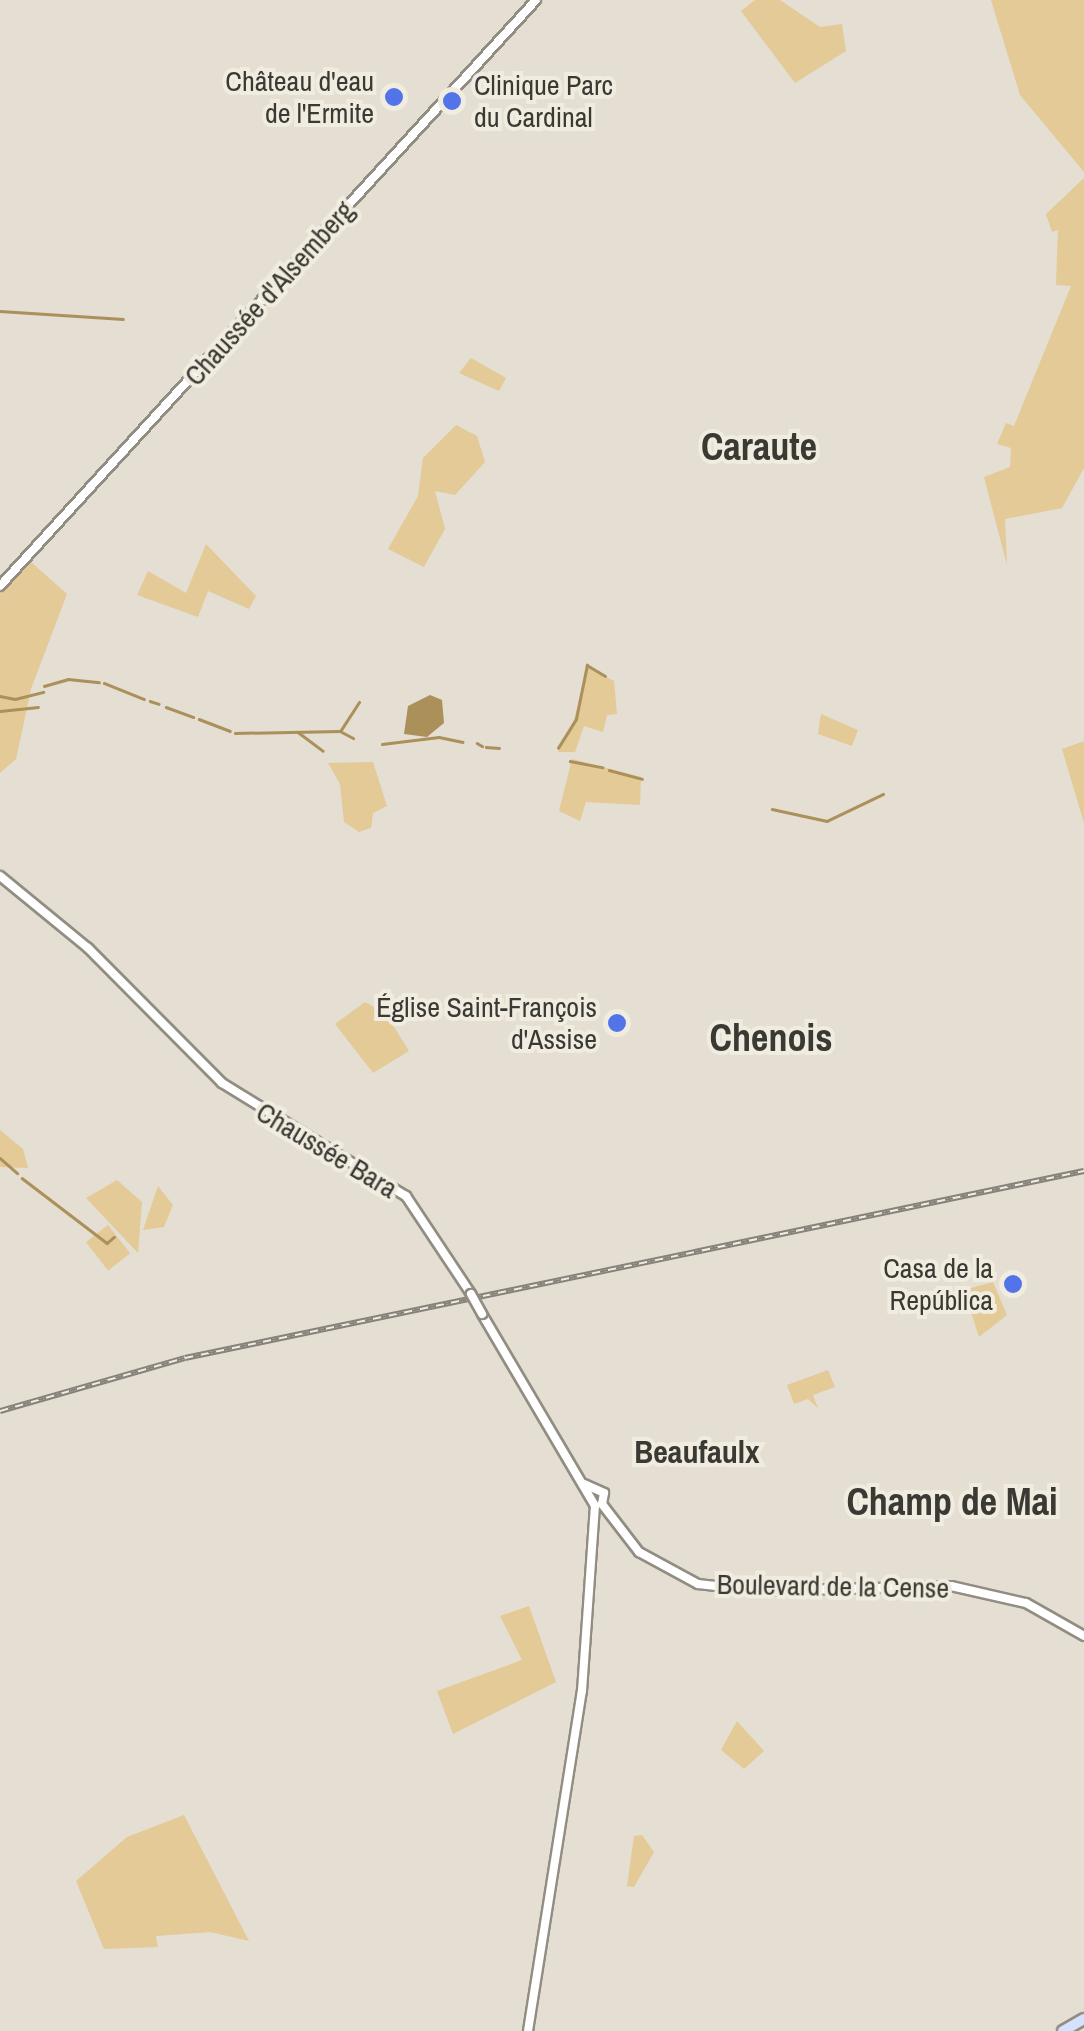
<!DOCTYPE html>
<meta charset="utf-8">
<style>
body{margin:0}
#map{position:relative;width:1084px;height:2031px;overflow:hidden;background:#e4ded3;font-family:"Archivo Narrow",sans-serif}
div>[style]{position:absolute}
.green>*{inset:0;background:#e3ca97;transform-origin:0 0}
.water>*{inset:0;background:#ab905a}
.stream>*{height:2.5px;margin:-1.25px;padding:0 1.25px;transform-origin:1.25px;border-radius:1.25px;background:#ab905a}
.roads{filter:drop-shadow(2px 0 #928d82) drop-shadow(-2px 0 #928d82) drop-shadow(0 2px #928d82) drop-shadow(0 -2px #928d82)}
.secondary>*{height:8px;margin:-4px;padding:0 4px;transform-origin:4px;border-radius:4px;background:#fff}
.primary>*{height:10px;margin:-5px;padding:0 5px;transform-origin:5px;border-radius:5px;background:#d6e1fe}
.rail>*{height:6px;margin-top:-3px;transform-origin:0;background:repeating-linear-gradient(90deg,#f1ece0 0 8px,#86827a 0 16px);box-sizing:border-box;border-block:2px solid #86827a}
.bridges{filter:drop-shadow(2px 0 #928d82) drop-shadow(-2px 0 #928d82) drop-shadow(0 2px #928d82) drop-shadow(0 -2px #928d82)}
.secondary-bridge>*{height:8px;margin:-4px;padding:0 4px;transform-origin:4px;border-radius:4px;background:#fff}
.dots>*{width:28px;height:28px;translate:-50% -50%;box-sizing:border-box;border:5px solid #f1ece0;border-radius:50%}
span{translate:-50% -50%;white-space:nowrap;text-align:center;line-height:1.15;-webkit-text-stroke:8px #f1ece0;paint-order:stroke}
.poi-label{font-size:28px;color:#3b3934}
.right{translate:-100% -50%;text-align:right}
.left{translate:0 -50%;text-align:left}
.street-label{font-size:28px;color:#3b3934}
.quarter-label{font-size:32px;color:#3b3934;font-weight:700}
.district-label{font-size:38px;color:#3b3934;font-weight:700}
</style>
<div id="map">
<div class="green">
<i style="clip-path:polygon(755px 0,780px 0,820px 27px,842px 24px,846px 51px,795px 83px,741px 11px)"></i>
<i style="clip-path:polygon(991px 0,1084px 0,1084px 172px,1020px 95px)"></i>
<i style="clip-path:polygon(1084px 178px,1084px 468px,1062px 508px,1005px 519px,1007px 565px,984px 477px,1010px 467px,1011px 448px,997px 444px,1006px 423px,1014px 426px,1071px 286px,1056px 285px,1058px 230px,1052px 232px,1046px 214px)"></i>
<i style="clip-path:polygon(471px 358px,506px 378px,499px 391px,459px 373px)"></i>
<i style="clip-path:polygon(456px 425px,477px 436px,485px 462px,455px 495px,435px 491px,445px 529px,424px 567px,388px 549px,418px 496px,423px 458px)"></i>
<i style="clip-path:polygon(206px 544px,256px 596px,249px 609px,208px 591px,198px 617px,137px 595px,148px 571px,186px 593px)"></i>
<i style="clip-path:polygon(31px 562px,67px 594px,31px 689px,16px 759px,0 773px,0 594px)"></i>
<i style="clip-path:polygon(587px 667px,614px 681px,617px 714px,607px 715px,603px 732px,584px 726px,575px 752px,558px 752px,574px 720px)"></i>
<i style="clip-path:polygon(821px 714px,858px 730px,852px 746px,818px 734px)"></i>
<i style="clip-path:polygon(1084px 741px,1084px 823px,1062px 749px)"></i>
<i style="clip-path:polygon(572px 759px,641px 777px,640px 805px,586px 802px,580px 821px,559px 811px)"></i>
<i style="clip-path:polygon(373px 762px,387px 806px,373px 813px,371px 828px,359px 832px,344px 822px,340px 784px,328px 763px)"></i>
<i style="clip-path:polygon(365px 1002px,386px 1014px,409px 1051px,373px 1073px,335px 1024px)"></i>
<i style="clip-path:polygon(0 1130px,23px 1149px,28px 1168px,0 1167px)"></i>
<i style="clip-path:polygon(117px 1180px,142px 1202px,138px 1253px,86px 1198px)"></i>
<i style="clip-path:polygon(158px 1186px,173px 1205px,164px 1227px,143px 1230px)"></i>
<i style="left:108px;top:1225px;width:36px;height:28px;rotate:52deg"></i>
<i style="clip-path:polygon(993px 1282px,1007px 1315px,979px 1337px,964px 1290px)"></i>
<i style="clip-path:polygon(828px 1370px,835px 1387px,813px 1395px,818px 1408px,808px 1399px,794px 1404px,787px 1385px)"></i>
<i style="clip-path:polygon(529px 1606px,556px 1682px,453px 1734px,437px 1691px,522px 1660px,500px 1616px)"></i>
<i style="clip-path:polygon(737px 1721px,764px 1751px,744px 1769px,721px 1750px)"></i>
<i style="clip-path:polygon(184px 1815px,249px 1941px,210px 1932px,156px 1936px,158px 1947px,104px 1949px,76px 1881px,127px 1837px)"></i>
<i style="clip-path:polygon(642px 1835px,654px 1852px,634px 1887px,627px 1886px,634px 1836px)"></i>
</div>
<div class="water">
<i style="clip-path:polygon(430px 695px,442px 700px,444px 723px,427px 737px,404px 734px,408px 706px)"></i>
</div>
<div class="stream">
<i style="left:0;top:311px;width:123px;rotate:3.7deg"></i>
<i style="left:104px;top:683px;width:43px;rotate:21.8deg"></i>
<i style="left:44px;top:686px;width:25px;rotate:-16deg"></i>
<i style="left:68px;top:679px;width:31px;rotate:6deg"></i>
<i style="left:0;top:696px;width:15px;rotate:11deg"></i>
<i style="left:15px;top:699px;width:29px;rotate:-14deg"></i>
<i style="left:150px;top:701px;width:9px;rotate:18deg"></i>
<i style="left:166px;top:707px;width:29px;rotate:20deg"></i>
<i style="left:0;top:711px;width:38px;rotate:-6deg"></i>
<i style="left:199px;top:719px;width:33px;rotate:21deg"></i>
<i style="left:341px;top:730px;width:33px;rotate:-57deg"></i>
<i style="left:298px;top:732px;width:31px;rotate:37deg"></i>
<i style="left:235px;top:733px;width:105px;rotate:-1.1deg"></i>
<i style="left:340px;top:731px;width:15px;rotate:28deg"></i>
<i style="left:477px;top:743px;width:6px;rotate:31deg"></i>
<i style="left:382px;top:744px;width:57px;rotate:-7deg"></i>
<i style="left:439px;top:737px;width:24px;rotate:12deg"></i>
<i style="left:486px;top:747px;width:13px;rotate:4deg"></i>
<i style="left:558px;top:748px;width:34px;rotate:-58deg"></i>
<i style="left:576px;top:719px;width:55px;rotate:-78.5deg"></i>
<i style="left:587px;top:665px;width:21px;rotate:31deg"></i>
<i style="left:570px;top:761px;width:33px;rotate:11deg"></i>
<i style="left:609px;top:770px;width:34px;rotate:15deg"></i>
<i style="left:772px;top:809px;width:56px;rotate:12.3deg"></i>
<i style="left:827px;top:821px;width:62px;rotate:-25.7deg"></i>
<i style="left:0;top:1158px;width:23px;rotate:41deg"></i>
<i style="left:22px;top:1178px;width:107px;rotate:37.4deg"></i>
<i style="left:107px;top:1243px;width:9px;rotate:-41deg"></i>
</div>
<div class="roads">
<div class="secondary">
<i style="left:0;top:586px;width:794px;rotate:-47.55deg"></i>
<i style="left:0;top:876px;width:114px;rotate:39.3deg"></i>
<i style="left:88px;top:948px;width:190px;rotate:45.2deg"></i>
<i style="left:222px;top:1083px;width:216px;rotate:31.6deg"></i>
<i style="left:406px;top:1196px;width:118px;rotate:56.4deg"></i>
<i style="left:482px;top:1314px;width:223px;rotate:59.5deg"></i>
<i style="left:584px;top:1484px;width:22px;rotate:24deg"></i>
<i style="left:604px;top:1493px;width:11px;rotate:100deg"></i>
<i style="left:602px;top:1504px;width:61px;rotate:52.4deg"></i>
<i style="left:639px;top:1552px;width:67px;rotate:28.5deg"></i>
<i style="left:698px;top:1584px;width:63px;rotate:6.3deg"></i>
<i style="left:761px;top:1591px;width:190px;rotate:-1.5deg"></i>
<i style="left:951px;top:1586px;width:77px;rotate:12.8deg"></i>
<i style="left:1026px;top:1603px;width:67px;rotate:29.6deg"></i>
<i style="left:528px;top:2031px;width:344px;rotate:-81deg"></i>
<i style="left:582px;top:1691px;width:185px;rotate:-86deg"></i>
</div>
<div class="primary">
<i style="left:1063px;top:2031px;width:24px;rotate:-30deg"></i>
</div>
</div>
<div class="rail">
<i style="left:0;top:1411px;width:192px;rotate:-16deg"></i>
<i style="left:185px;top:1358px;width:918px;rotate:-11.75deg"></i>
</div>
<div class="bridges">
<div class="secondary-bridge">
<i style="left:471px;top:1294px;width:23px;rotate:61deg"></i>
</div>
</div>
<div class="dots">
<i style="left:394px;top:97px;background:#5374e8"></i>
<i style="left:452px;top:101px;background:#5374e8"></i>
<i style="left:617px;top:1023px;background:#5374e8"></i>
<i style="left:1013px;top:1284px;background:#5374e8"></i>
</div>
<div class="poi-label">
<span class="right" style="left:374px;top:97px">Château d'eau<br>de l'Ermite</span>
<span class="left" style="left:474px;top:101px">Clinique Parc<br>du Cardinal</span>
<span class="right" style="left:597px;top:1023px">Église Saint-François<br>d'Assise</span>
<span class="right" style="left:993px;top:1284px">Casa de la<br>República</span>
</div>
<div class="street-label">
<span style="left:269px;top:293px;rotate:-48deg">Chaussée d'Alsemberg</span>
<span style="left:327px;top:1150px;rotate:31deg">Chaussée Bara</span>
<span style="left:833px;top:1586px;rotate:1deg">Boulevard de la Cense</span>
</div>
<div class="quarter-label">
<span style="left:697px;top:1452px">Beaufaulx</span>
</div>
<div class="district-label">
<span style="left:759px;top:447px">Caraute</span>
<span style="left:771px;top:1038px">Chenois</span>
<span style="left:952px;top:1502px">Champ de Mai</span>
</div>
</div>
